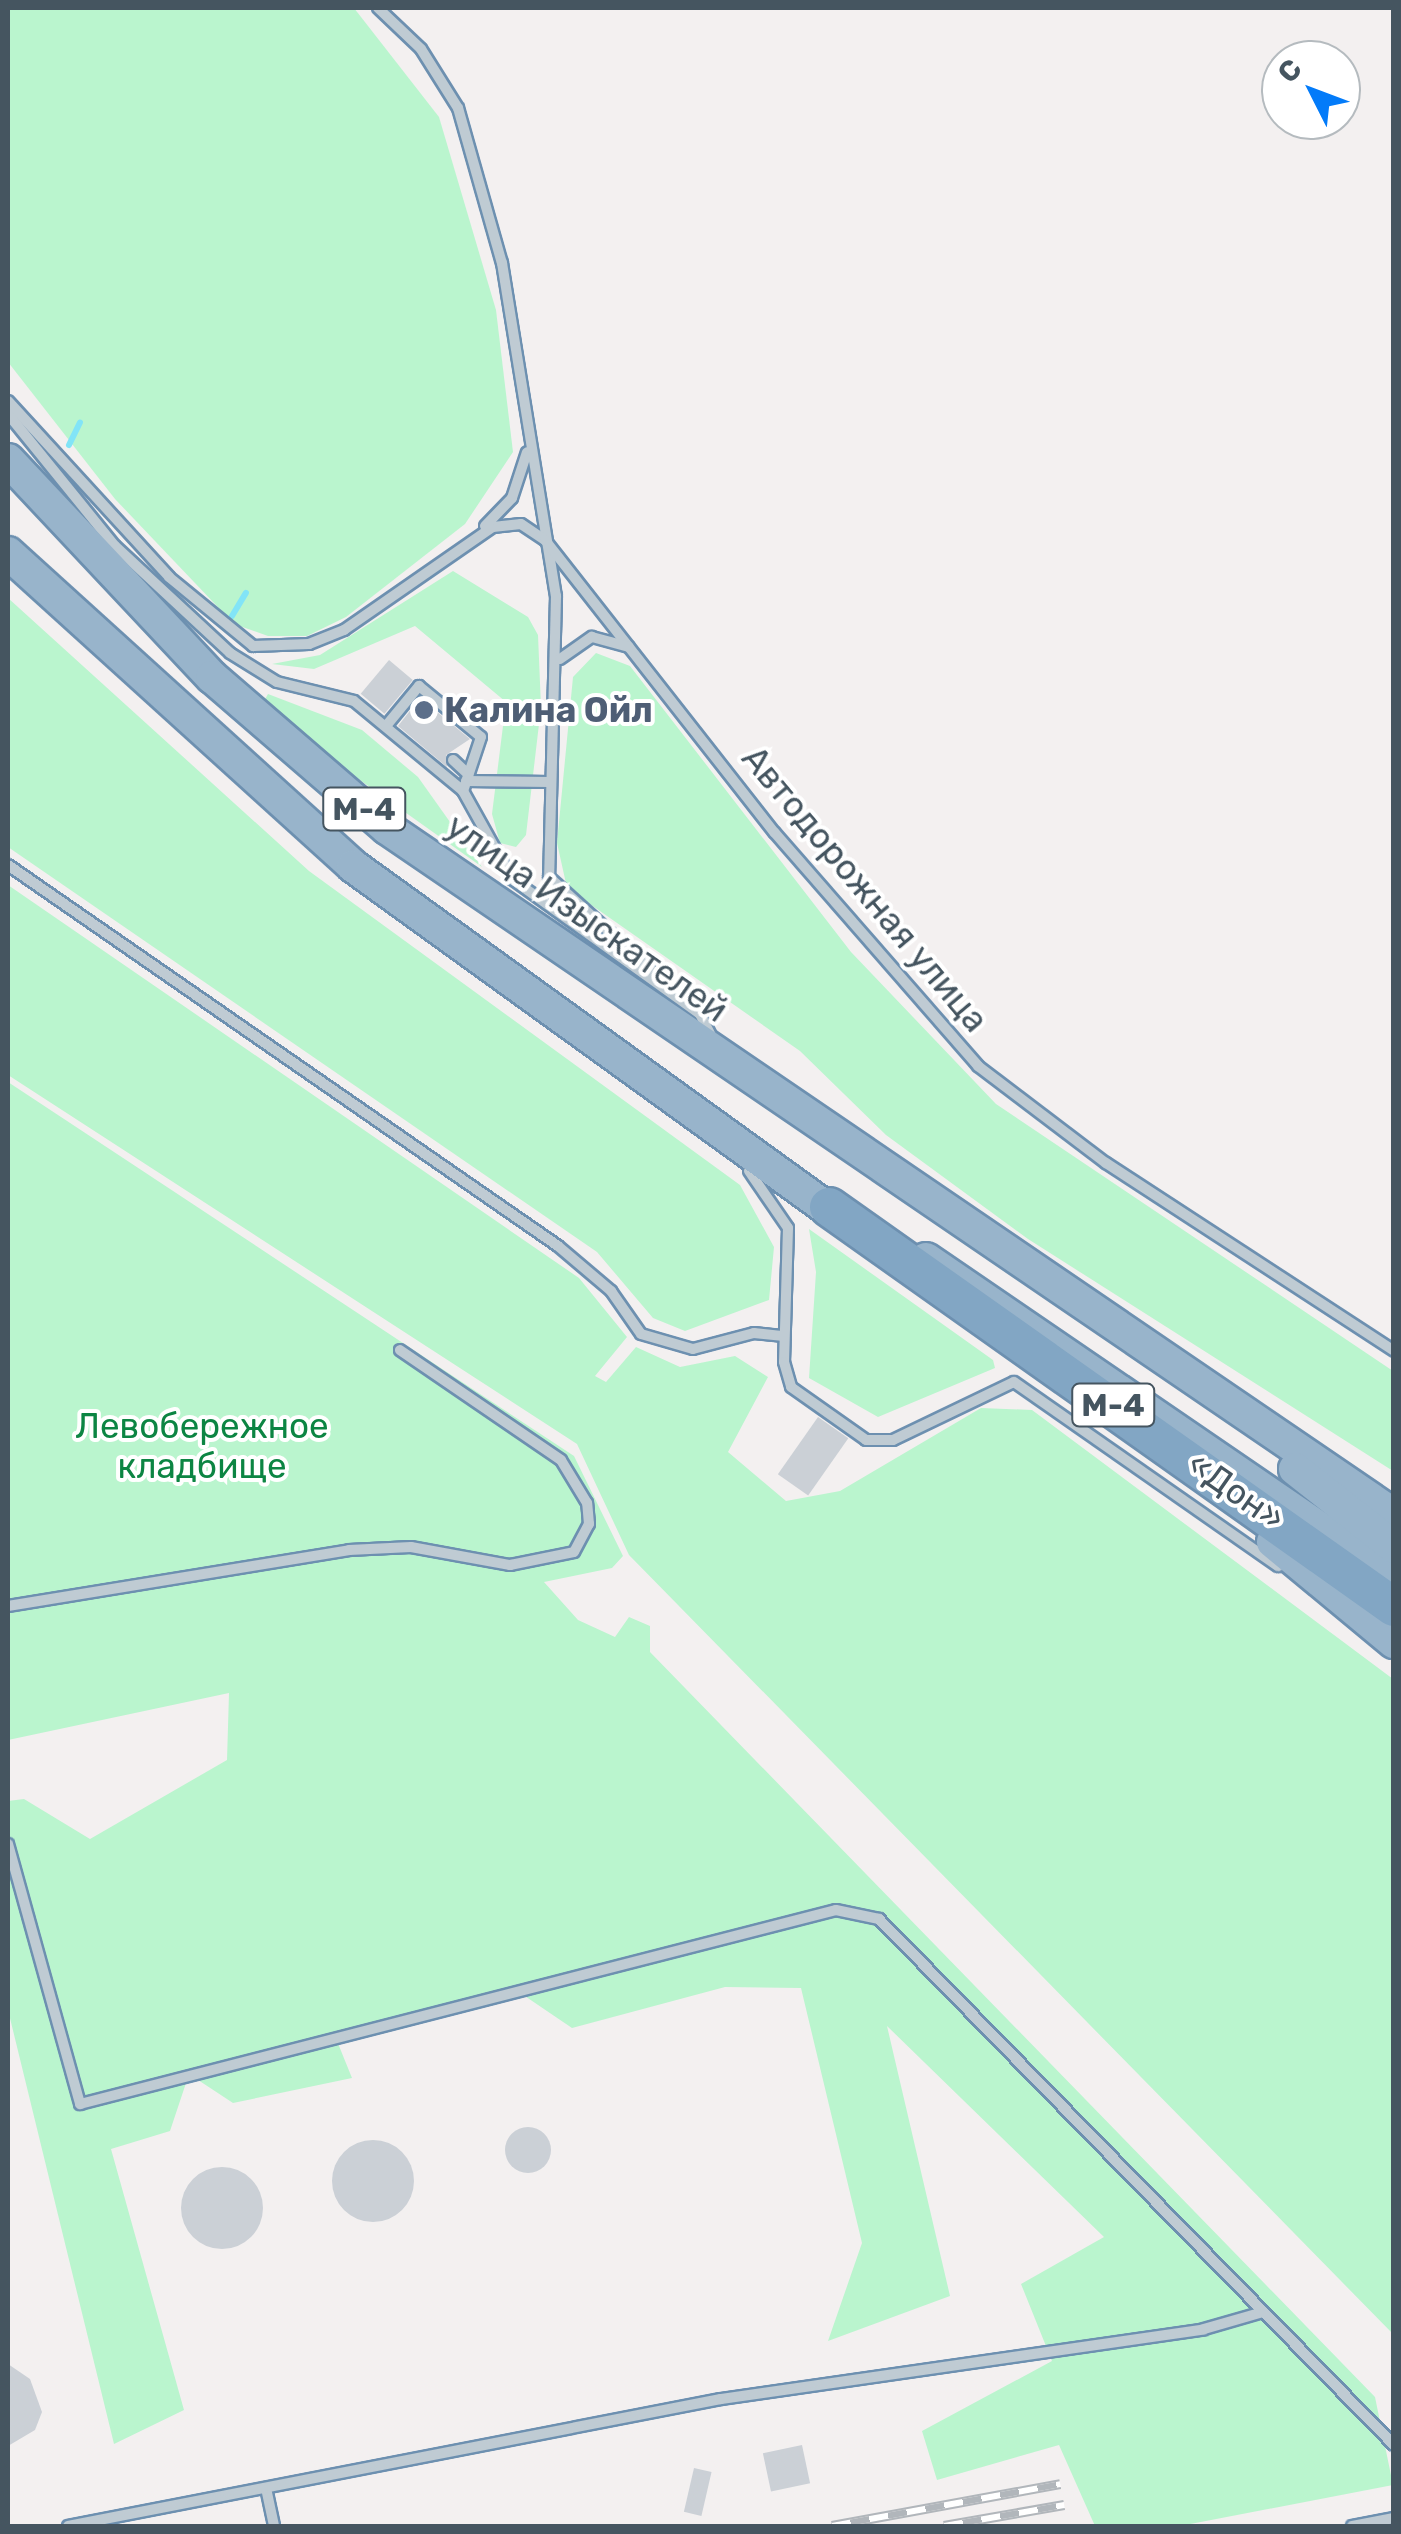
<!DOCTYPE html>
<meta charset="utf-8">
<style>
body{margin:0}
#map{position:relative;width:1401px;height:2534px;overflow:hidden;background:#f3f0f0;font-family:Rubik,sans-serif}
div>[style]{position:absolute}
.green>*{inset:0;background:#baf5ce}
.stream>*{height:6px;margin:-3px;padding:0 3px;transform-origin:3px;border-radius:3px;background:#82e4f7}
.building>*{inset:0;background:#cbd0d6;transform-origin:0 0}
.round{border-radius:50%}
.roads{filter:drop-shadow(2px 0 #6d90b0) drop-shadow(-2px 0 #6d90b0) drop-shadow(0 2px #6d90b0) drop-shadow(0 -2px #6d90b0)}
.service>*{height:10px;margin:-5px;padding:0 5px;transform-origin:5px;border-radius:5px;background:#bfcbd3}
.trunk>*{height:32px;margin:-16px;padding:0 16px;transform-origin:16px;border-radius:16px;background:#98b4cb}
.motorway>*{height:38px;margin:-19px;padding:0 19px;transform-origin:19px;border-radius:19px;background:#82a6c4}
.rail>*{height:10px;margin-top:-5px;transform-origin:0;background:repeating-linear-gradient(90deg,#fff 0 19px,#b1b6bb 0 38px);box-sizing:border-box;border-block:2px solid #b1b6bb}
.dots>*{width:28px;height:28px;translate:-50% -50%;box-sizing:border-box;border:5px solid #fff;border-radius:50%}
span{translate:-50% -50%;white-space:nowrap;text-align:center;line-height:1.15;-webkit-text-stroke:8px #fff;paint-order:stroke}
.shield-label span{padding:2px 8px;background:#fff;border:2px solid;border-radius:8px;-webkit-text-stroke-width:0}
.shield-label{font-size:32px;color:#455560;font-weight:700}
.service-label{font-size:35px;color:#4e5e75;font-weight:700}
.left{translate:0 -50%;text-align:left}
.street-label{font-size:35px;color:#455560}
.park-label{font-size:35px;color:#0c8543}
.frame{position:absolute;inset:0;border:10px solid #455560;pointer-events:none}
.north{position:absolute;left:1261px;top:40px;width:100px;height:100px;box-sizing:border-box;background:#fff;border:2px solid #b5bbbf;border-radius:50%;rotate:312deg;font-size:28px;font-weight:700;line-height:40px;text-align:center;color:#455560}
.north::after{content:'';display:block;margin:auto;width:35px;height:45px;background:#037bf9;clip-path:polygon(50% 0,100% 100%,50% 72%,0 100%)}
</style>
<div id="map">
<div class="green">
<i style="clip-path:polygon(8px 8px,354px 8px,439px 117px,496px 310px,513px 452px,465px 524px,346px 617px,307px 636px,268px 636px,234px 624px,115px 499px,8px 362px)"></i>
<i style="clip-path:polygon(453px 571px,528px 617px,538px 635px,541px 707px,526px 835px,516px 847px,500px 843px,492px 814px,506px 702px,415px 626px,314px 669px,272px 664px,320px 655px)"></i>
<i style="clip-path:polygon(8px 598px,309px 871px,740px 1185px,774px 1247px,769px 1300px,685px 1331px,653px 1318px,597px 1252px,8px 847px)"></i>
<i style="clip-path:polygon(596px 653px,630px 666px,851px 952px,996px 1104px,1393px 1371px,1393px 1471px,1028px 1239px,886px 1135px,800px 1051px,567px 888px,557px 843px,573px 677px)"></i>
<i style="clip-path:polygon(268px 694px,362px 730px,418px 777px,482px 867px,329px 758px,264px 701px)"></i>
<i style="clip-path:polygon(8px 885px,579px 1278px,627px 1337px,595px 1376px,606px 1382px,636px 1347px,680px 1367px,735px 1356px,768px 1377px,728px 1452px,786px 1501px,840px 1491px,981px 1408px,1032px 1410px,1393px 1679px,1393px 2334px,629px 1555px,577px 1444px,8px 1075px)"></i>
<i style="clip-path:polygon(8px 1082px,574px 1456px,623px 1556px,612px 1568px,544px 1582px,578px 1620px,615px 1637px,629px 1617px,650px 1626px,650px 1652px,1375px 2397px,1393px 2485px,1180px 2526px,1095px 2526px,1059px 2445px,937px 2480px,922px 2431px,1052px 2361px,1021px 2284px,1104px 2237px,887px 2026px,950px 2296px,828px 2341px,862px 2243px,801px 1988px,725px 1987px,572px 2028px,513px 1988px,335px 2036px,352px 2078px,233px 2103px,189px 2074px,170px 2131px,111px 2149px,184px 2410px,114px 2444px,8px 2010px,8px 1801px,24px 1799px,90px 1839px,227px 1760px,229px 1693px,8px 1740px)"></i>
<i style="clip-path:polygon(809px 1229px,993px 1360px,995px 1368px,878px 1417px,809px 1378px,816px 1272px)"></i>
</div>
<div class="stream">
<i style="left:69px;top:445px;width:25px;rotate:-64deg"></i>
<i style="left:232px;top:616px;width:27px;rotate:-59deg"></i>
</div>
<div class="building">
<i style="left:389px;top:660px;width:31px;height:44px;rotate:40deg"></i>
<i style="clip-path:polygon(420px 698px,470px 739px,446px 755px,447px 767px,398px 726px)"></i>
<i style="left:818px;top:1417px;width:37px;height:70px;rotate:35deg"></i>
<i class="round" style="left:505px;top:2127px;width:46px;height:46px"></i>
<i class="round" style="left:332px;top:2140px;width:82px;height:82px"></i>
<i class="round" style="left:181px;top:2167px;width:82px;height:82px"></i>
<i style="clip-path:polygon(8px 2364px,30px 2379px,42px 2412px,35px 2430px,8px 2446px)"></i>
<i style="left:802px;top:2445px;width:39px;height:40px;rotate:78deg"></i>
<i style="left:694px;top:2468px;width:18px;height:45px;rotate:13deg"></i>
</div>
<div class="roads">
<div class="service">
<i style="left:378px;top:8px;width:59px;rotate:43.6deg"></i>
<i style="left:421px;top:49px;width:70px;rotate:57.9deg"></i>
<i style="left:458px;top:108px;width:161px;rotate:74.2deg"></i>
<i style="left:502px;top:263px;width:337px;rotate:80.8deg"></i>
<i style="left:556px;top:596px;width:281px;rotate:91.4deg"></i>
<i style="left:549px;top:877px;width:204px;rotate:42.2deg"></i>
<i style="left:8px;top:401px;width:239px;rotate:47.5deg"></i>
<i style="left:169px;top:577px;width:109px;rotate:39.4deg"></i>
<i style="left:253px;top:646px;width:56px;rotate:-2deg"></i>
<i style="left:309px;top:644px;width:38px;rotate:-22deg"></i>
<i style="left:344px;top:630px;width:181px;rotate:-34.7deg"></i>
<i style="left:493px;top:527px;width:28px;rotate:-6deg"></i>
<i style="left:521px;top:524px;width:29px;rotate:34deg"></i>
<i style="left:545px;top:540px;width:372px;rotate:51.9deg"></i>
<i style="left:775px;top:833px;width:309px;rotate:48.9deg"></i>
<i style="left:978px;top:1066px;width:161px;rotate:37.2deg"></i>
<i style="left:1106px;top:1163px;width:344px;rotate:33.1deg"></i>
<i style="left:8px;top:414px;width:170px;rotate:51deg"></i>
<i style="left:115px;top:546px;width:157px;rotate:42.9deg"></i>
<i style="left:230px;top:653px;width:55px;rotate:31.7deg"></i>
<i style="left:277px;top:682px;width:79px;rotate:13.9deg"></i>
<i style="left:354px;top:701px;width:141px;rotate:39.5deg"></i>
<i style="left:463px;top:791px;width:101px;rotate:60.9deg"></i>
<i style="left:512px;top:879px;width:231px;rotate:35.7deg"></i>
<i style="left:700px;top:1014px;width:25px;rotate:63deg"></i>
<i style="left:485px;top:526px;width:39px;rotate:-46deg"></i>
<i style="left:512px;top:498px;width:48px;rotate:-71.9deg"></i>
<i style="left:560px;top:659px;width:39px;rotate:-35deg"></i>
<i style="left:592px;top:637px;width:38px;rotate:15deg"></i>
<i style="left:386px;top:726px;width:52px;rotate:-50.5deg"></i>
<i style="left:419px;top:686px;width:80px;rotate:39.4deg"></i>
<i style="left:481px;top:737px;width:57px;rotate:108.4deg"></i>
<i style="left:453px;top:760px;width:21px;rotate:43deg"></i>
<i style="left:466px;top:781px;width:83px;rotate:0.7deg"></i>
<i style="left:8px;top:865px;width:669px;rotate:34.71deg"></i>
<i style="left:558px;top:1246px;width:70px;rotate:40.3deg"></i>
<i style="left:611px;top:1291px;width:52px;rotate:55.1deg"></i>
<i style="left:641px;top:1334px;width:54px;rotate:16.1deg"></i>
<i style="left:693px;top:1349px;width:63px;rotate:-14.7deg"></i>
<i style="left:754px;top:1333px;width:30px;rotate:6deg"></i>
<i style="left:749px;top:1171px;width:69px;rotate:55.6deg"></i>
<i style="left:788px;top:1228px;width:134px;rotate:91.7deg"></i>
<i style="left:784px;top:1362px;width:26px;rotate:74deg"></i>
<i style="left:791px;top:1387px;width:92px;rotate:35.2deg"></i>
<i style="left:866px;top:1440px;width:27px"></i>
<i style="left:893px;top:1440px;width:134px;rotate:-25.6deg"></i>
<i style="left:1014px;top:1382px;width:322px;rotate:34.9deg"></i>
<i style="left:8px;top:1606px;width:346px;rotate:-9.3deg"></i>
<i style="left:349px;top:1550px;width:62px;rotate:-2.8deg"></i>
<i style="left:411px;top:1547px;width:101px;rotate:10.3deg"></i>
<i style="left:510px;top:1565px;width:65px;rotate:-11.5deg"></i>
<i style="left:574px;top:1552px;width:32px;rotate:-62deg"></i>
<i style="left:589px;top:1524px;width:21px;rotate:-95deg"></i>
<i style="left:587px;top:1503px;width:50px;rotate:-121.2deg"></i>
<i style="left:561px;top:1460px;width:195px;rotate:-145.7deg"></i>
<i style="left:8px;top:1844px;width:270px;rotate:74.5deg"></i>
<i style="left:80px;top:2104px;width:780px;rotate:-14.39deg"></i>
<i style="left:836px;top:1910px;width:44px;rotate:11.8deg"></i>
<i style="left:879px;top:1919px;width:736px;rotate:45.61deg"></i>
<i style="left:266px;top:2488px;width:39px;rotate:78deg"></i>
<i style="left:68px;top:2526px;width:665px;rotate:-11.01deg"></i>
<i style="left:721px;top:2399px;width:488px;rotate:-8.2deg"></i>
<i style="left:1204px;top:2329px;width:61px;rotate:-16.1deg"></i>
<i style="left:1352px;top:2526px;width:43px;rotate:-10.8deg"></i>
</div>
<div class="trunk">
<i style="left:8px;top:460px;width:298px;rotate:46.8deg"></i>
<i style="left:212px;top:677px;width:231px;rotate:40.8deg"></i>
<i style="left:387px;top:828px;width:1219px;rotate:34.3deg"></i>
<i style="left:8px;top:553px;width:466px;rotate:42.2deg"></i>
<i style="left:353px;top:866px;width:608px;rotate:35.83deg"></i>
<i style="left:926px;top:1259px;width:567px;rotate:34.36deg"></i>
<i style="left:1295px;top:1469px;width:126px;rotate:38.2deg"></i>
<i style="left:1273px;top:1542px;width:157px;rotate:39.6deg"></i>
</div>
<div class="motorway">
<i style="left:829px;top:1207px;width:692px;rotate:35.3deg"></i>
</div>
</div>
<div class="rail">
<i style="left:832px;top:2526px;width:232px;rotate:-10.4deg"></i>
<i style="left:944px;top:2526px;width:122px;rotate:-9.9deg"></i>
</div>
<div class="dots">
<i style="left:424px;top:710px;background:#5c6f8a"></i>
</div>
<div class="shield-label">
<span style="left:364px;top:809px">М-4</span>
<span style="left:1113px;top:1405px">М-4</span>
</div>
<div class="service-label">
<span class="left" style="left:444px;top:710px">Калина Ойл</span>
</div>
<div class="street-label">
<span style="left:865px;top:889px;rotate:50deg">Автодорожная улица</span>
<span style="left:587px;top:918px;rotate:35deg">улица Изыскателей</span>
<span style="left:1236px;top:1491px;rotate:35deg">«Дон»</span>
</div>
<div class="park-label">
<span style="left:202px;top:1446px">Левобережное<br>кладбище</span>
</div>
<div class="frame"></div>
<div class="north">С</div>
</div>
